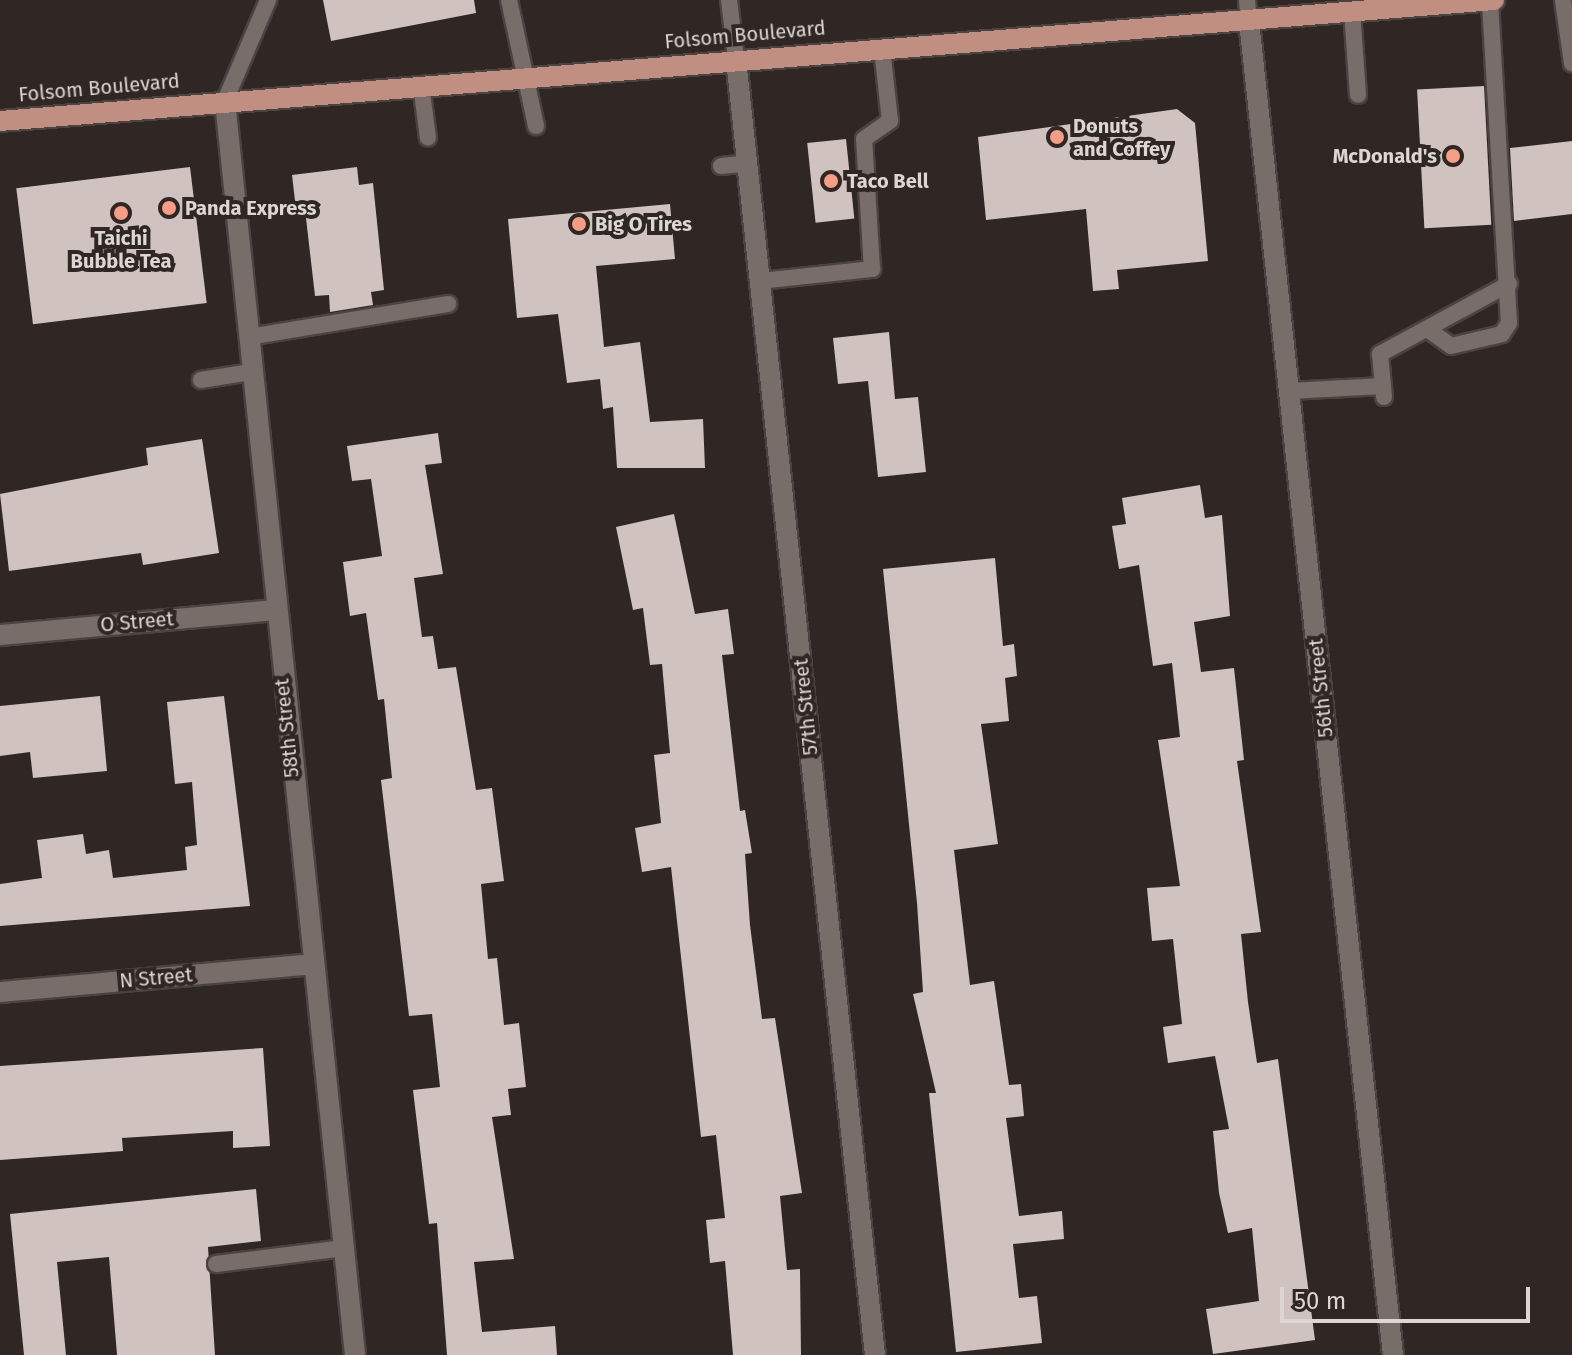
<!DOCTYPE html>
<style>
body{margin:0}
#map{position:relative;width:1572px;height:1355px;overflow:hidden;background:#302623;font-family:"Fira Sans",sans-serif}
div>[style]{position:absolute}
.building>*{inset:0;background:#d0c2bf;transform-origin:0 0}
.roads{filter:drop-shadow(2px 0 #4b4341) drop-shadow(-2px 0 #4b4341) drop-shadow(0 2px #4b4341) drop-shadow(0 -2px #4b4341)}
.lane>*{height:16px;margin:-8px;padding:0 8px;transform-origin:8px;border-radius:8px;background:#796d6a}
.street>*{height:20px;margin:-10px;padding:0 10px;transform-origin:10px;border-radius:10px;background:#796d6a}
.secondary>*{height:20px;margin:-10px;padding:0 10px;transform-origin:10px;border-radius:10px;background:#796d6a}
.primary>*{height:20px;margin:-10px;padding:0 10px;transform-origin:10px;border-radius:10px;background:#c08f81}
.dots>*{width:22px;height:22px;translate:-50% -50%;box-sizing:border-box;border:4px solid #302623;border-radius:50%}
span{translate:-50% -50%;white-space:nowrap;text-align:center;line-height:1.15;-webkit-text-stroke:8px #302623;paint-order:stroke}
.street-label{font-size:20px;color:#ddd6d4}
.poi-label{font-size:20px;color:#ddd6d4;font-weight:700}
.left{translate:0 -50%;text-align:left}
.right{translate:-100% -50%;text-align:right}
.scale{position:absolute;left:1280px;top:1287px;width:250px;height:36px;box-sizing:border-box;border:4px solid #ddd6d4;border-top:0;padding-left:10px;font-size:24px;line-height:28px;white-space:nowrap;color:#ddd6d4;-webkit-text-stroke:6px #302623;paint-order:stroke}
</style>
<div id="map">
<div class="building">
<i style="clip-path:polygon(323px 0,474px 0,476px 13px,331px 41px)"></i>
<i style="left:1484px;top:86px;width:139px;height:67px;rotate:87deg"></i>
<i style="clip-path:polygon(1177px 109px,1195px 123px,1208px 261px,1117px 270px,1119px 289px,1093px 291px,1086px 209px,986px 220px,978px 137px)"></i>
<i style="left:846px;top:139px;width:80px;height:39px;rotate:84deg"></i>
<i style="clip-path:polygon(1572px 141px,1572px 214px,1514px 221px,1510px 148px)"></i>
<i style="left:190px;top:167px;width:137px;height:175px;rotate:83deg"></i>
<i style="clip-path:polygon(357px 167px,359px 185px,373px 183px,384px 290px,371px 292px,373px 305px,330px 312px,329px 295px,315px 296px,304px 201px,295px 201px,292px 175px)"></i>
<i style="clip-path:polygon(670px 204px,675px 259px,596px 266px,604px 347px,640px 342px,650px 422px,703px 419px,705px 468px,617px 468px,613px 407px,603px 409px,600px 379px,567px 383px,558px 314px,517px 318px,508px 219px)"></i>
<i style="clip-path:polygon(889px 332px,895px 399px,918px 397px,926px 472px,878px 477px,868px 381px,838px 384px,833px 338px)"></i>
<i style="clip-path:polygon(438px 433px,442px 463px,425px 465px,443px 574px,414px 578px,422px 637px,433px 636px,438px 669px,456px 667px,476px 790px,492px 788px,504px 881px,481px 884px,488px 959px,497px 958px,504px 1025px,519px 1023px,526px 1087px,508px 1089px,511px 1115px,492px 1117px,514px 1259px,474px 1262px,482px 1332px,555px 1326px,557px 1355px,447px 1355px,437px 1223px,429px 1224px,413px 1090px,440px 1087px,432px 1014px,409px 1016px,381px 780px,392px 778px,384px 699px,378px 700px,366px 613px,350px 616px,343px 562px,382px 556px,371px 479px,352px 481px,347px 446px)"></i>
<i style="clip-path:polygon(202px 439px,219px 553px,143px 565px,141px 553px,9px 571px,0 494px,148px 465px,146px 448px)"></i>
<i style="clip-path:polygon(1200px 485px,1205px 518px,1222px 515px,1230px 616px,1194px 622px,1201px 672px,1234px 668px,1244px 760px,1237px 761px,1261px 932px,1241px 934px,1248px 1002px,1257px 1063px,1278px 1059px,1315px 1340px,1213px 1354px,1206px 1309px,1259px 1301px,1252px 1228px,1228px 1233px,1219px 1193px,1213px 1131px,1229px 1129px,1215px 1056px,1168px 1063px,1163px 1027px,1182px 1024px,1173px 939px,1152px 941px,1147px 888px,1180px 886px,1158px 740px,1180px 737px,1172px 663px,1153px 666px,1139px 565px,1119px 569px,1112px 526px,1126px 524px,1122px 498px)"></i>
<i style="clip-path:polygon(674px 514px,695px 614px,728px 609px,734px 654px,722px 655px,740px 811px,745px 810px,752px 853px,745px 854px,750px 925px,762px 1019px,775px 1018px,802px 1193px,780px 1196px,787px 1270px,800px 1269px,801px 1355px,733px 1355px,725px 1261px,710px 1263px,706px 1220px,725px 1218px,716px 1135px,701px 1137px,671px 867px,642px 872px,635px 828px,661px 823px,654px 755px,670px 753px,662px 664px,650px 665px,643px 608px,633px 610px,616px 527px)"></i>
<i style="clip-path:polygon(995px 558px,1003px 646px,1014px 644px,1017px 676px,1005px 678px,1009px 721px,981px 724px,998px 844px,954px 850px,970px 985px,994px 981px,1009px 1085px,1021px 1084px,1024px 1116px,1006px 1118px,1019px 1216px,1062px 1211px,1064px 1239px,1013px 1244px,1019px 1298px,1037px 1296px,1042px 1343px,956px 1352px,929px 1093px,936px 1093px,913px 994px,923px 992px,917px 903px,883px 569px)"></i>
<i style="clip-path:polygon(100px 696px,107px 771px,33px 778px,30px 752px,0 756px,0 706px)"></i>
<i style="clip-path:polygon(224px 696px,250px 906px,0 926px,0 884px,42px 878px,37px 840px,83px 834px,86px 854px,109px 850px,113px 878px,187px 870px,185px 847px,197px 845px,192px 782px,175px 784px,167px 702px)"></i>
<i style="clip-path:polygon(263px 1048px,270px 1146px,233px 1148px,233px 1131px,122px 1138px,123px 1151px,0 1160px,0 1066px)"></i>
<i style="clip-path:polygon(256px 1189px,261px 1241px,208px 1247px,215px 1355px,117px 1355px,109px 1257px,57px 1262px,66px 1355px,24px 1355px,10px 1214px)"></i>
</div>
<div class="roads">
<div class="lane">
<i style="left:509px;top:0;width:129px;rotate:77.9deg"></i>
<i style="left:729px;top:0;width:59px;rotate:83.2deg"></i>
<i style="left:1247px;top:0;width:21px;rotate:85deg"></i>
<i style="left:1563px;top:0;width:64px;rotate:81.9deg"></i>
<i style="left:1352px;top:11px;width:84px;rotate:85.9deg"></i>
<i style="left:421px;top:85px;width:53px;rotate:82.5deg"></i>
<i style="left:225px;top:101px;width:110px;rotate:-66.9deg"></i>
<i style="left:721px;top:166px;width:27px;rotate:-6deg"></i>
<i style="left:760px;top:281px;width:113px;rotate:-6.1deg"></i>
<i style="left:872px;top:269px;width:130px;rotate:-93.5deg"></i>
<i style="left:864px;top:139px;width:32px;rotate:-35deg"></i>
<i style="left:890px;top:121px;width:72px;rotate:-96.3deg"></i>
<i style="left:1427px;top:329px;width:29px;rotate:35deg"></i>
<i style="left:1451px;top:346px;width:52px;rotate:-13.2deg"></i>
<i style="left:1502px;top:334px;width:13px;rotate:-58deg"></i>
<i style="left:1509px;top:323px;width:324px;rotate:-93.4deg"></i>
<i style="left:248px;top:337px;width:203px;rotate:-9.4deg"></i>
<i style="left:201px;top:380px;width:51px;rotate:-9.1deg"></i>
<i style="left:1289px;top:391px;width:94px;rotate:-3deg"></i>
<i style="left:1384px;top:397px;width:43px;rotate:-95.3deg"></i>
<i style="left:1380px;top:354px;width:147px;rotate:-28.5deg"></i>
<i style="left:216px;top:1264px;width:129px;rotate:-7.1deg"></i>
</div>
<div class="street">
<i style="left:736px;top:59px;width:1303px;rotate:83.88deg"></i>
<i style="left:225px;top:101px;width:1261px;rotate:84.08deg"></i>
<i style="left:0;top:635px;width:275px;rotate:-5.2deg"></i>
<i style="left:0;top:992px;width:314px;rotate:-5.1deg"></i>
</div>
<div class="secondary">
<i style="left:1249px;top:21px;width:1342px;rotate:83.84deg"></i>
</div>
<div class="primary">
<i style="left:0;top:121px;width:1499px;rotate:-4.63deg"></i>
</div>
</div>
<div class="dots">
<i style="left:1057px;top:137px;background:#f49e87"></i>
<i style="left:1453px;top:156px;background:#f49e87"></i>
<i style="left:831px;top:181px;background:#f49e87"></i>
<i style="left:169px;top:208px;background:#f49e87"></i>
<i style="left:121px;top:213px;background:#f49e87"></i>
<i style="left:579px;top:224px;background:#f49e87"></i>
</div>
<div class="street-label">
<span style="left:745px;top:35px;rotate:-5deg">Folsom Boulevard</span>
<span style="left:99px;top:88px;rotate:-5deg">Folsom Boulevard</span>
<span style="left:137px;top:622px;rotate:-5deg">O Street</span>
<span style="left:1321px;top:688px;rotate:-96deg">56th Street</span>
<span style="left:806px;top:707px;rotate:-96deg">57th Street</span>
<span style="left:287px;top:728px;rotate:-96deg">58th Street</span>
<span style="left:156px;top:978px;rotate:-5deg">N Street</span>
</div>
<div class="poi-label">
<span class="left" style="left:1073px;top:138px">Donuts<br>and Coffey</span>
<span class="right" style="left:1437px;top:156px">McDonald's</span>
<span class="left" style="left:847px;top:181px">Taco Bell</span>
<span class="left" style="left:185px;top:208px">Panda Express</span>
<span class="left" style="left:595px;top:224px">Big O Tires</span>
<span style="left:121px;top:250px">Taichi<br>Bubble Tea</span>
</div>
<div class="scale">50 m</div>
</div>
